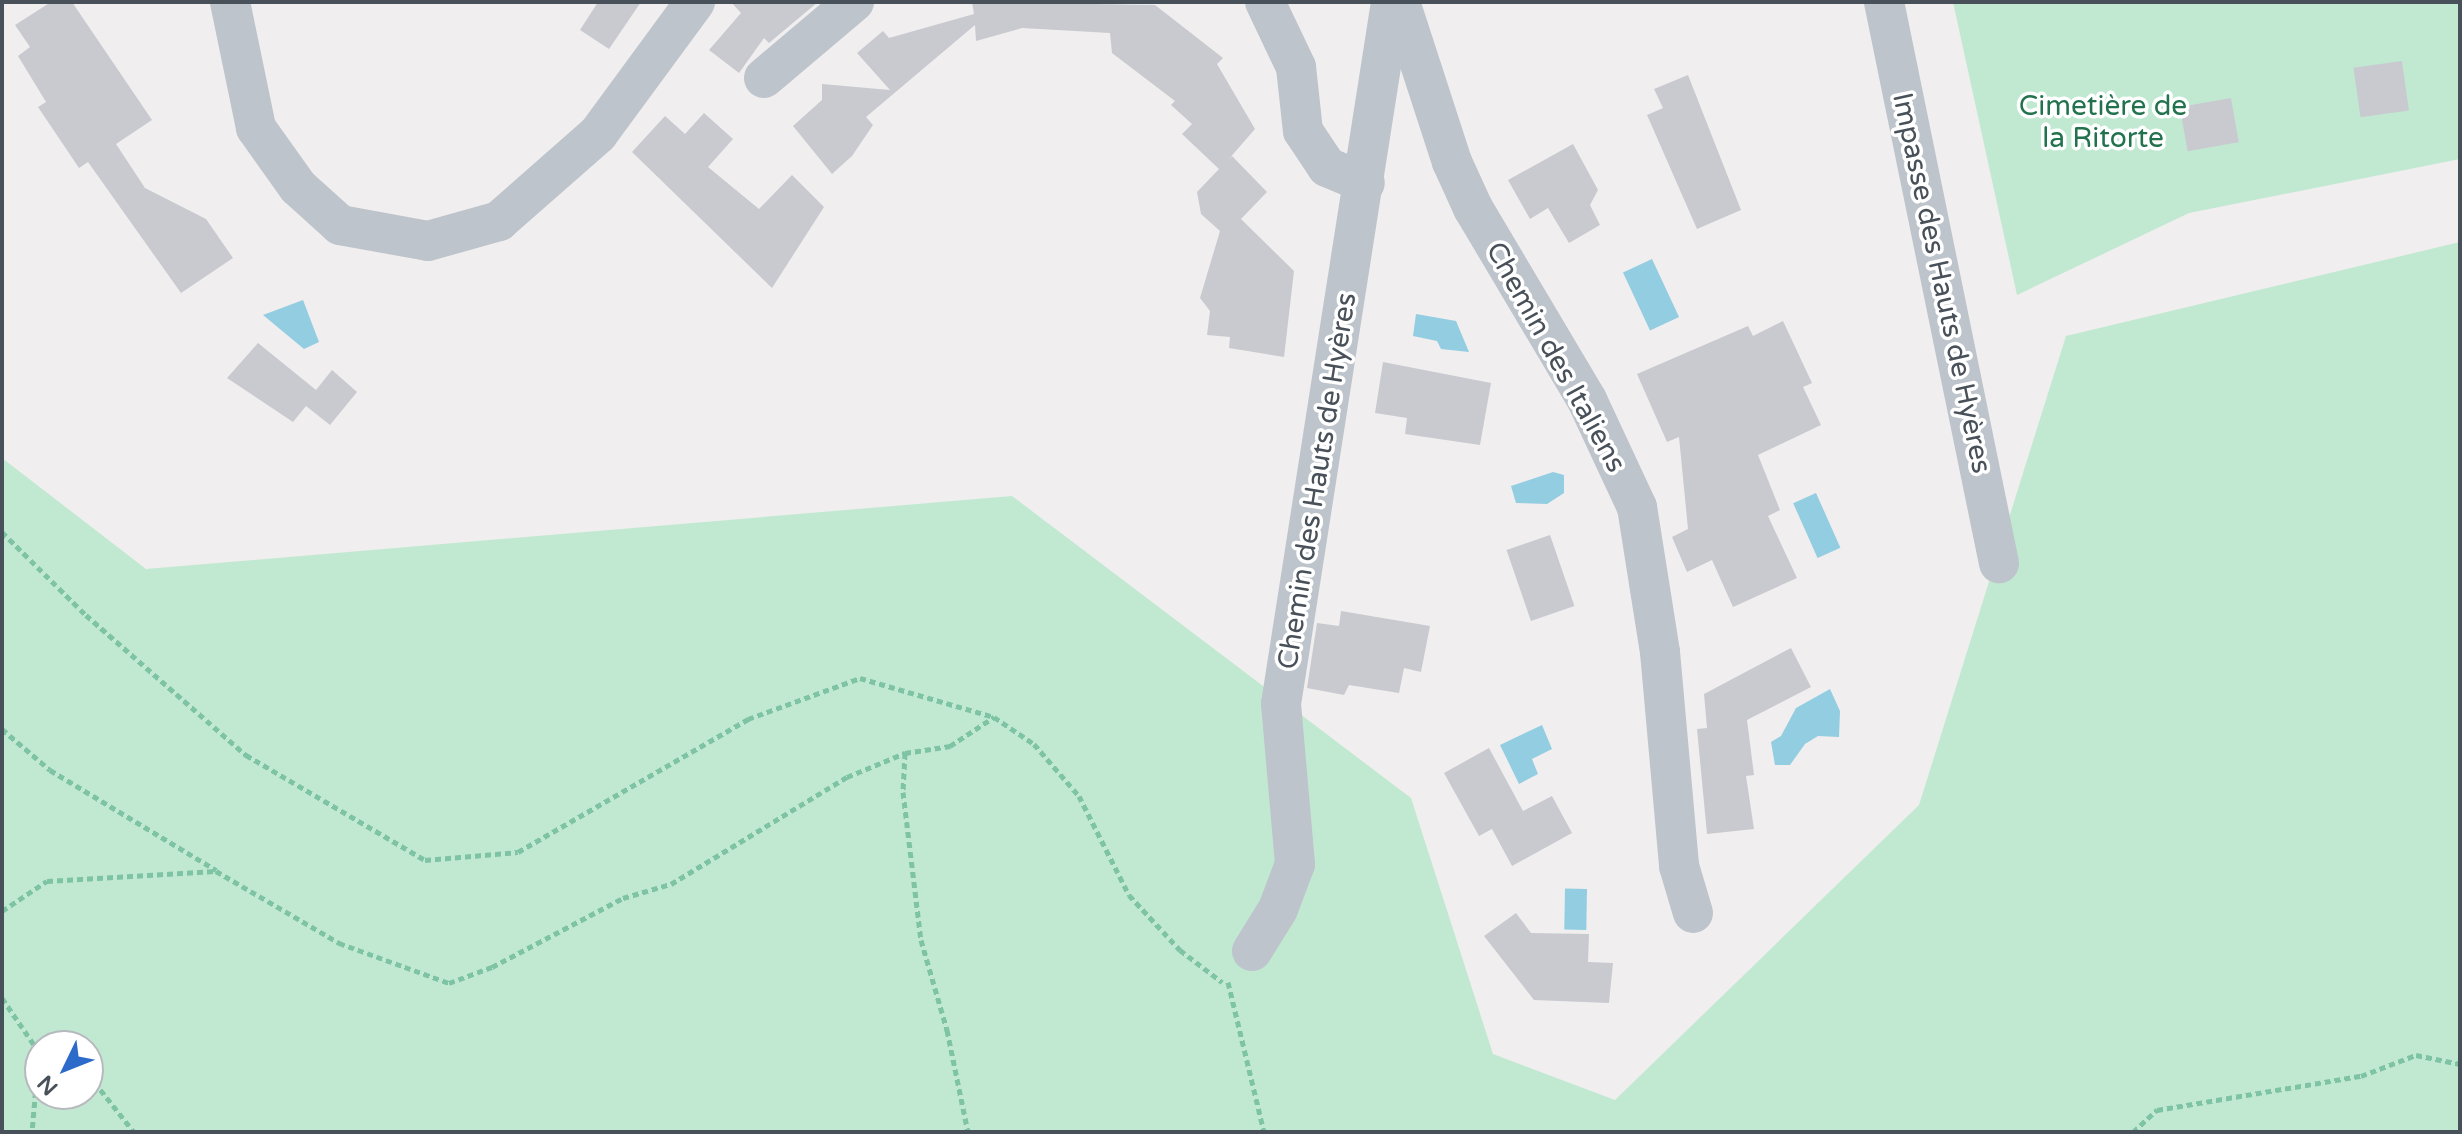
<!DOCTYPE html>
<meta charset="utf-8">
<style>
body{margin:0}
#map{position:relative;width:2462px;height:1134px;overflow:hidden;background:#f0eeee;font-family:"Varela Round",sans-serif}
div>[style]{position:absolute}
.green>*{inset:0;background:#c1e9d2}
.water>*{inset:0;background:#93cde1;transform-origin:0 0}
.building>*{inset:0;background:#c9cad0;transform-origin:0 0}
.path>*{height:5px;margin-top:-2.5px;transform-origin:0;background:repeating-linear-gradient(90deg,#7dc3a4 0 6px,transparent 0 10px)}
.minor>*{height:40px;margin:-20px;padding:0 20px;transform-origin:20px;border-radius:20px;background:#bec4cb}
span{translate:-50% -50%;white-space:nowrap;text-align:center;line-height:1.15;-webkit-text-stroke:7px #fff;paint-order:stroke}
.park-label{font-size:28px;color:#21724d}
.street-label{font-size:28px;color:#485059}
.frame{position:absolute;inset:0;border:4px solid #485059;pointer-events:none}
.north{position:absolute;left:24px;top:1030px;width:80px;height:80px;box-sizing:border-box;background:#fff;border:2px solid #b6b9bd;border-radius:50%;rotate:227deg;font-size:22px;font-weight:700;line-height:32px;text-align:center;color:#485059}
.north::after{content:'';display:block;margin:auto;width:28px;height:36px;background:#2d6bcb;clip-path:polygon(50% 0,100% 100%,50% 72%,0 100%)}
</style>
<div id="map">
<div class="green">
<i style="clip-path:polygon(1953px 2px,2460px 2px,2460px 159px,2189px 213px,2017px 295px)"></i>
<i style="clip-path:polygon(evenodd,2460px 242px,2460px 1132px,2px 1132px,2px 458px,146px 569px,1012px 496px,1411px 798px,1493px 1054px,1615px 1100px,1919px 805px,2066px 336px,2460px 242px,40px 1046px,88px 1046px,88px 1094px,40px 1094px,40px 1046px)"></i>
</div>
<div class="water">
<i style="left:1652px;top:259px;width:64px;height:32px;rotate:65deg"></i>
<i style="clip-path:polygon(303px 300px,319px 342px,304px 349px,263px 315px)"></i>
<i style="clip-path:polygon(1416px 314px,1456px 321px,1469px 352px,1441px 349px,1437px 341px,1413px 336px)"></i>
<i style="clip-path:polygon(1553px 472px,1564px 475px,1564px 493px,1547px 504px,1516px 503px,1511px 486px)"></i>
<i style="left:1816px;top:493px;width:60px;height:25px;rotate:66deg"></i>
<i style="clip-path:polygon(1830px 689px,1840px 711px,1839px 737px,1818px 736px,1805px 744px,1790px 765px,1775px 765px,1771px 742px,1781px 736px,1796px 708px)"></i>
<i style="clip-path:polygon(1542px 725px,1552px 749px,1532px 759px,1538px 774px,1519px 784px,1500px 745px)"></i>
<i style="left:1587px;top:889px;width:41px;height:22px;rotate:91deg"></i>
</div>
<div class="building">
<i style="clip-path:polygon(51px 2px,72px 2px,152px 120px,116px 144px,145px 188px,206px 219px,233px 258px,181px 293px,88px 162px,79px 168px,38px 107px,46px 102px,18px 56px,30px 47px,15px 25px)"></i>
<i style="clip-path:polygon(598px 2px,641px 2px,609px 49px,580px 30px)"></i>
<i style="clip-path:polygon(731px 2px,818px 2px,769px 43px,764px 38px,739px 73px,709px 50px,741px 13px)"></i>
<i style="clip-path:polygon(972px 2px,1155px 5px,1223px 58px,1217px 64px,1255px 129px,1228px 160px,1232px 156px,1267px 192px,1241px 219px,1294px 271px,1284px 357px,1229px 348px,1230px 337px,1207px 335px,1210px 311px,1200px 298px,1220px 231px,1201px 214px,1197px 192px,1219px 169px,1182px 134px,1192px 124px,1171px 105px,1175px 101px,1112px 53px,1110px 33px,1022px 28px,976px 41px,975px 25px,866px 117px,873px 125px,852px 156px,832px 174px,793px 126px,822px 100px,822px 84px,890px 90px,857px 53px,883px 31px,889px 38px,974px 14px)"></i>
<i style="left:2402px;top:61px;width:50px;height:49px;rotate:82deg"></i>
<i style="clip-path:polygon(1688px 75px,1741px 210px,1697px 229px,1647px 115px,1663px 108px,1654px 89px)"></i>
<i style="left:2231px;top:98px;width:45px;height:52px;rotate:80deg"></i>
<i style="clip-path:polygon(704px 113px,733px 139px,708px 167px,759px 209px,792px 175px,824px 207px,772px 288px,632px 152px,665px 116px,685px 134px)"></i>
<i style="clip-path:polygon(1573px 144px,1598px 190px,1590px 205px,1600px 225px,1569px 243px,1548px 208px,1530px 219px,1508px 180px)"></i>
<i style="clip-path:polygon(1783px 321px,1812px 383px,1803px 387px,1821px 425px,1758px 455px,1780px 510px,1768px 516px,1797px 578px,1733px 607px,1712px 560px,1687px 572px,1672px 537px,1688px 529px,1679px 437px,1667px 442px,1637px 374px,1748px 326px,1753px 336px)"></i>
<i style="clip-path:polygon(258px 343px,316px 390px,332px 370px,357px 392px,330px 425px,306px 406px,293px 422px,227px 378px)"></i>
<i style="clip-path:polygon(1383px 362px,1491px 383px,1480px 445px,1405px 434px,1407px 418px,1375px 413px)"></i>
<i style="left:1550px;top:535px;width:75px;height:46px;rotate:71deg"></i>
<i style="clip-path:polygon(1341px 611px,1430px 626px,1421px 672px,1404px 668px,1399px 693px,1349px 685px,1344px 695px,1307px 688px,1317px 623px,1339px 626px)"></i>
<i style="clip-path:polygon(1791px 648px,1811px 687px,1747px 720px,1754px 775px,1746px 776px,1754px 829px,1707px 834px,1697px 729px,1707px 728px,1704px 694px)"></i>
<i style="clip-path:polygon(1489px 748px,1523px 811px,1552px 796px,1572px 833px,1512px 866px,1492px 829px,1479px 836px,1444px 773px)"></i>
<i style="clip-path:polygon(1516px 913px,1531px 933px,1589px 934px,1588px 962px,1613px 963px,1609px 1003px,1534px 1000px,1484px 936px)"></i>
</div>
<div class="path">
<i style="left:2px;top:532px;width:118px;rotate:44.7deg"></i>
<i style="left:86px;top:615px;width:213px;rotate:41.2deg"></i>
<i style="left:246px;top:755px;width:208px;rotate:30.4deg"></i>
<i style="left:425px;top:860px;width:93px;rotate:-4.9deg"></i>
<i style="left:518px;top:852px;width:266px;rotate:-30deg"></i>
<i style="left:748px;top:719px;width:119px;rotate:-20.1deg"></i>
<i style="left:860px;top:678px;width:140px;rotate:16.2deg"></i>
<i style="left:994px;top:717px;width:48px;rotate:34deg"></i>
<i style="left:1034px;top:744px;width:69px;rotate:49.1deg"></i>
<i style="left:1079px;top:796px;width:111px;rotate:63.2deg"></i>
<i style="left:1129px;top:895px;width:75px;rotate:47.2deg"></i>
<i style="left:1180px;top:950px;width:53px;rotate:37.3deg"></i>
<i style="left:2px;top:729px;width:63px;rotate:40.5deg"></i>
<i style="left:50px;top:770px;width:194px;rotate:31.1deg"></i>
<i style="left:905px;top:753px;width:39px;rotate:93deg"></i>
<i style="left:903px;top:792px;width:149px;rotate:83.1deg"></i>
<i style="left:921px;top:940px;width:94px;rotate:73.9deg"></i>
<i style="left:947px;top:1030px;width:104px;rotate:78.4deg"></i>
<i style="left:2px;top:911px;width:54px;rotate:-33.7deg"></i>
<i style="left:47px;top:881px;width:169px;rotate:-3.4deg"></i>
<i style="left:216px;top:871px;width:143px;rotate:30.3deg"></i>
<i style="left:339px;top:943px;width:117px;rotate:20deg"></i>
<i style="left:449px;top:983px;width:46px;rotate:-20.4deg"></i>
<i style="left:492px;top:967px;width:148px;rotate:-27.8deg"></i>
<i style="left:623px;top:898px;width:50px;rotate:-16.3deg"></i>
<i style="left:671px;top:884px;width:206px;rotate:-31.3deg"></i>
<i style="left:847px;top:777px;width:63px;rotate:-22.5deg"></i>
<i style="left:905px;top:753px;width:46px;rotate:-8.8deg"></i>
<i style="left:950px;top:746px;width:53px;rotate:-33.4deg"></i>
<i style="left:1228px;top:982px;width:154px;rotate:76.5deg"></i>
<i style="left:2px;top:998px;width:65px;rotate:55.6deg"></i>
<i style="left:39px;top:1052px;width:80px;rotate:95deg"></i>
<i style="left:88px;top:1074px;width:74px;rotate:51.6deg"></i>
<i style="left:2133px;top:1132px;width:33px;rotate:-43deg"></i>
<i style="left:2157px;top:1110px;width:207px;rotate:-9.5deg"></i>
<i style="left:2361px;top:1076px;width:59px;rotate:-20.9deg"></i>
<i style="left:2416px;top:1055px;width:45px;rotate:11.6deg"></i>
</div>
<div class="minor">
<i style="left:230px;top:2px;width:129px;rotate:78.3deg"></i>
<i style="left:256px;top:128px;width:72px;rotate:54.6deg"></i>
<i style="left:298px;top:187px;width:57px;rotate:42.1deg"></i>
<i style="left:340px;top:225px;width:89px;rotate:10.3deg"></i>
<i style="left:428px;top:241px;width:74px;rotate:-15.7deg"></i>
<i style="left:499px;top:221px;width:132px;rotate:-41.3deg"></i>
<i style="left:598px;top:134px;width:164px;rotate:-53.7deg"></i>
<i style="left:1265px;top:2px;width:72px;rotate:64.5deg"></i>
<i style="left:1296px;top:67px;width:64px;rotate:83.8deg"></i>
<i style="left:1303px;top:131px;width:43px;rotate:56.3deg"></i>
<i style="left:1327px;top:167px;width:41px;rotate:22.8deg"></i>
<i style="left:1400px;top:2px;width:168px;rotate:72deg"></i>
<i style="left:1452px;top:162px;width:51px;rotate:65.5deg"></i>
<i style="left:1473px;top:208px;width:223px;rotate:59.3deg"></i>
<i style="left:1587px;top:400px;width:118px;rotate:65deg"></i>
<i style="left:1637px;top:507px;width:147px;rotate:81deg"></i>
<i style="left:1660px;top:652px;width:215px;rotate:84.9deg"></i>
<i style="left:1679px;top:866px;width:49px;rotate:73.4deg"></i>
<i style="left:1884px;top:2px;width:573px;rotate:78.42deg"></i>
<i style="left:764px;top:78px;width:118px;rotate:-40.2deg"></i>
<i style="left:1252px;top:951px;width:49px;rotate:-58.2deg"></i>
<i style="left:1278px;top:909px;width:48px;rotate:-69.3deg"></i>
<i style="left:1295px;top:864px;width:161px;rotate:-95deg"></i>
<i style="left:1281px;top:704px;width:711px;rotate:-81.09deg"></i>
</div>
<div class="park-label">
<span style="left:2103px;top:122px">Cimetière de<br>la Ritorte</span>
</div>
<div class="street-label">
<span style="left:1942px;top:283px;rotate:78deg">Impasse des Hauts de Hyères</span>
<span style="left:1556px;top:357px;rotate:61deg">Chemin des Italiens</span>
<span style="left:1317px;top:481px;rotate:-81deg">Chemin des Hauts de Hyères</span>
</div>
<div class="frame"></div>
<div class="north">N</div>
</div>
